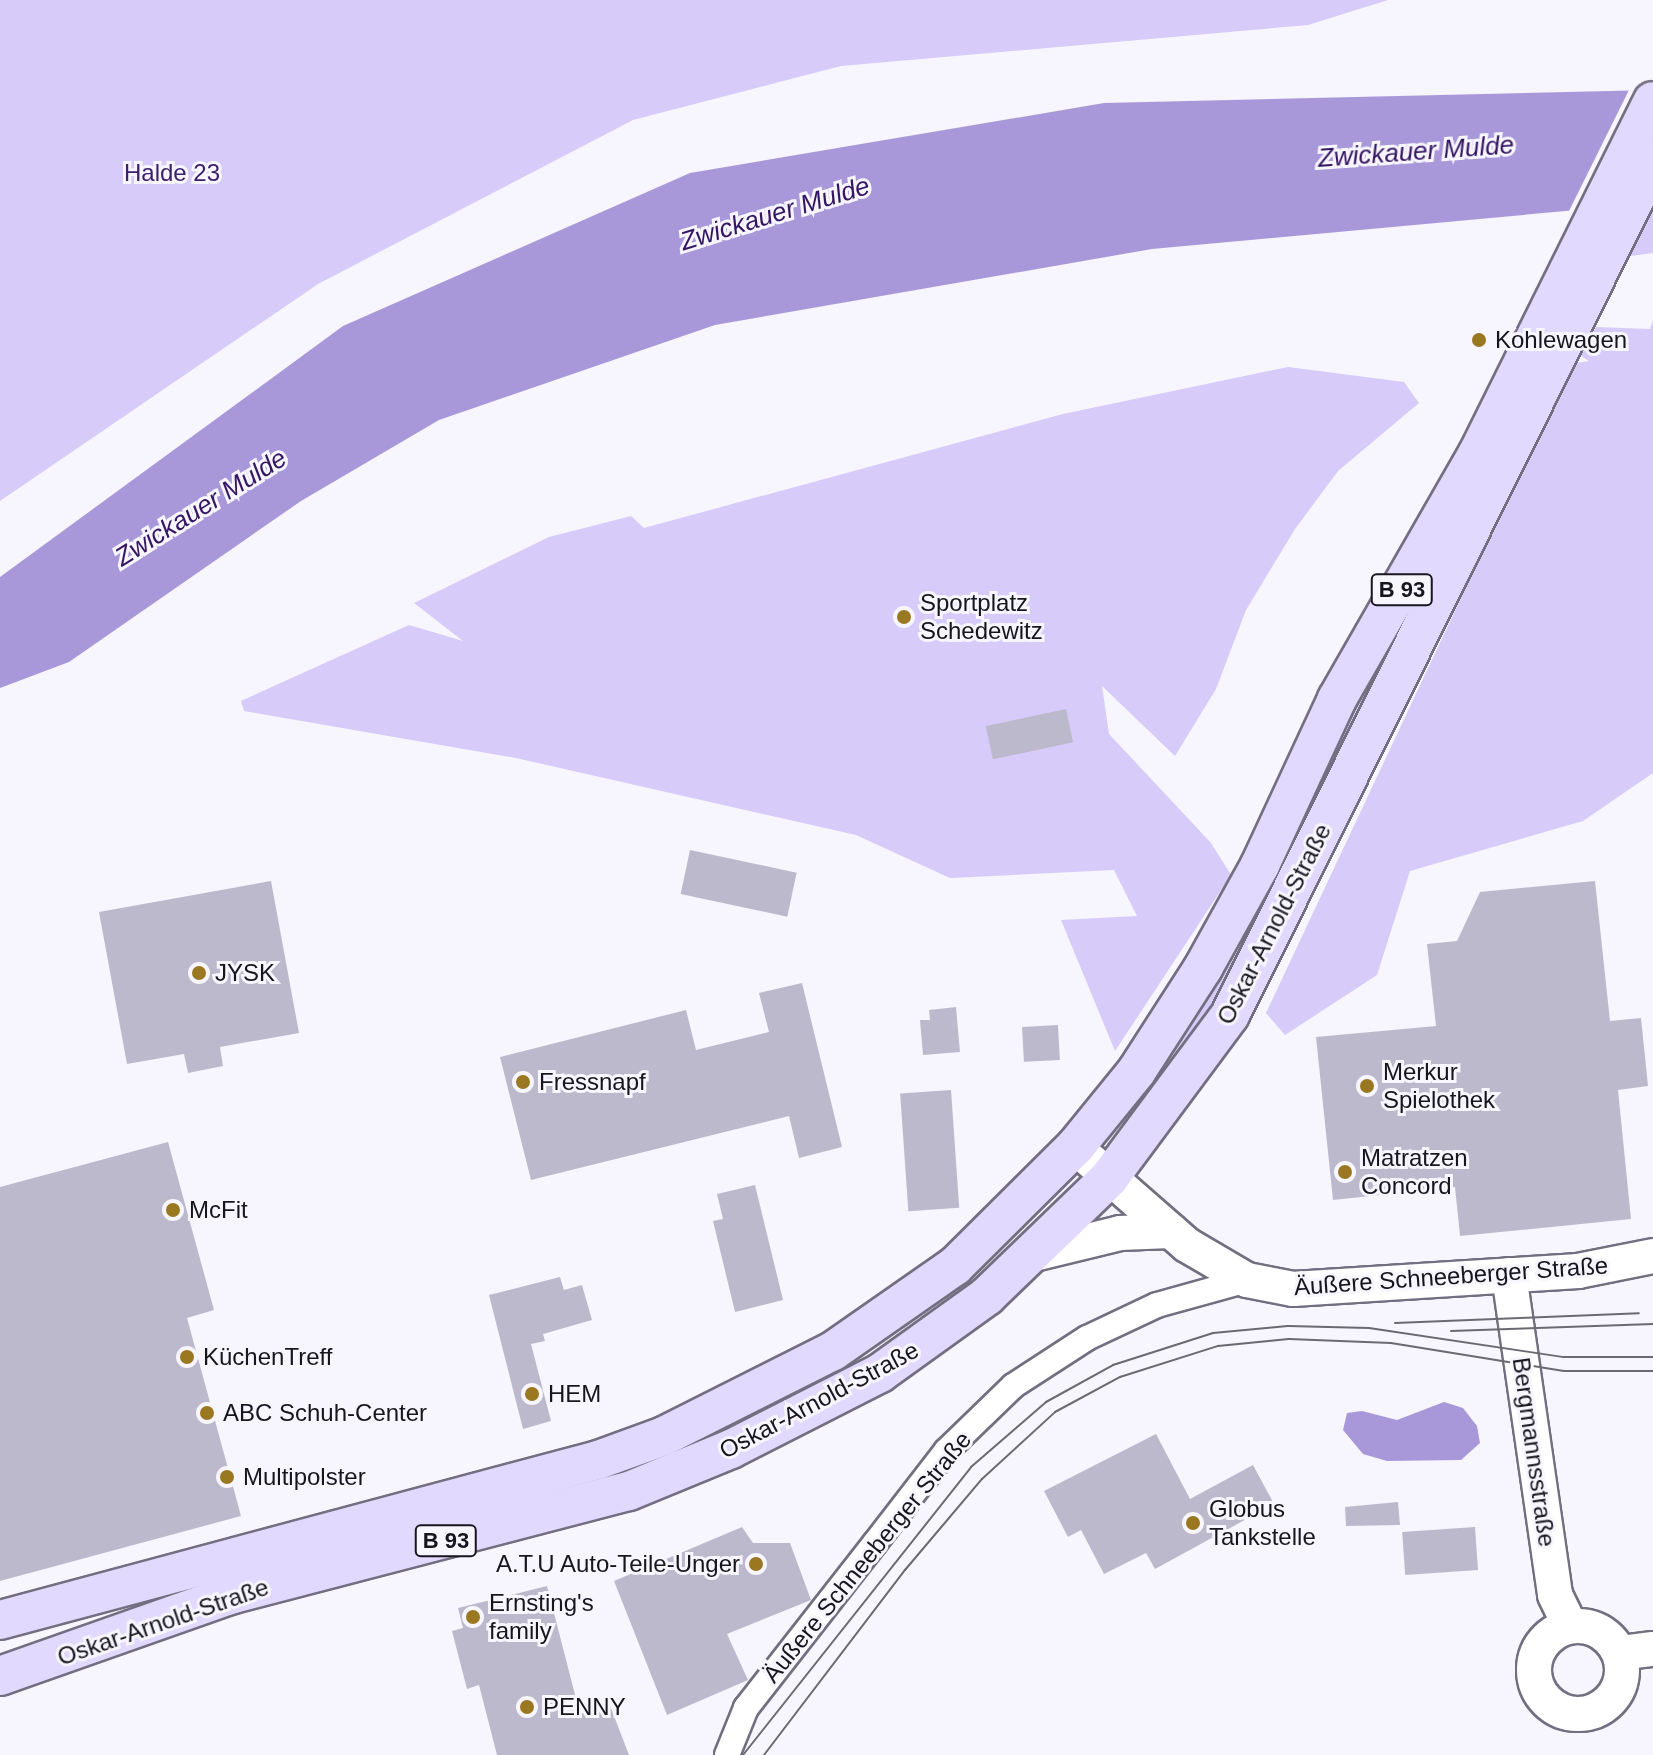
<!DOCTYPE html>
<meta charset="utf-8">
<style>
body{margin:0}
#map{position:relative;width:1653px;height:1755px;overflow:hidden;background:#f7f5fe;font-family:Arial,sans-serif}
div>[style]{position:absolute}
.green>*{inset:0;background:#d6cbf9}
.water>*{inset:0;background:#a998d9}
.pier>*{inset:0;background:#f7f5fe}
.building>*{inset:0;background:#bdb9cd;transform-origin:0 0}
.roads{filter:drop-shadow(2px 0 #736f81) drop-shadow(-2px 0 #736f81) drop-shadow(0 2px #736f81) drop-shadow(0 -2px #736f81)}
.street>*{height:24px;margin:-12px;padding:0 12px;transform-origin:12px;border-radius:12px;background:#fff}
.secondary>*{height:34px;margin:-17px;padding:0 17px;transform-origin:17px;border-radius:17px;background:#fff}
.secondary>.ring{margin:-17px;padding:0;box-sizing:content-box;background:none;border:34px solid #fff;border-radius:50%}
.primary>*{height:38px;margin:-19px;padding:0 19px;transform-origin:19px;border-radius:19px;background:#e2d9fe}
.tram>*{height:2px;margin:-1px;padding:0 1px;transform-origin:1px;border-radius:1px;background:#6b6971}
.dots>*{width:22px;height:22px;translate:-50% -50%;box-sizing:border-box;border:4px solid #f7f5fe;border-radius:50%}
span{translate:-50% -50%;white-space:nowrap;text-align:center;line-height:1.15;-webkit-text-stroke:6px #f7f5fe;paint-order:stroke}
.shield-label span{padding:2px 6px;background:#f7f5fe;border:2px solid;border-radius:6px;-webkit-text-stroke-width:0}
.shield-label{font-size:22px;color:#18161d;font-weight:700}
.park-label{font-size:24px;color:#3c206c}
.poi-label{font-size:24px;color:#18161d}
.left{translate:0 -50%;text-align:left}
.right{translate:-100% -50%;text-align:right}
.street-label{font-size:24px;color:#18161d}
.water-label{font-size:26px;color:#341662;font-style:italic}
</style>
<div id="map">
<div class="green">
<i style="clip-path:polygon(0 0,1388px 0,1308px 25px,841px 66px,633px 120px,318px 284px,0 501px)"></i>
<i style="clip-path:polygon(1653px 203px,1653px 253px,1624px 257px)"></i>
<i style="clip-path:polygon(1653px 320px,1653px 773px,1583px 821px,1410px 871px,1377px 975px,1285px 1035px,1266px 1013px,1571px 364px,1589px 361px,1581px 356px,1596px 327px,1650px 329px)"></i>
<i style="clip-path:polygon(1288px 367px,1404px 382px,1419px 403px,1338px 471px,1295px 529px,1246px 610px,1216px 689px,1175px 756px,1102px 686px,1109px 734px,1211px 843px,1231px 875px,1115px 1051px,1061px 920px,1137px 916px,1114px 870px,950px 878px,856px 835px,516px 758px,244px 711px,241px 701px,409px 625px,463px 641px,414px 603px,549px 537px,631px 516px,644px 528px,1063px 414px)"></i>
<i style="clip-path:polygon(1393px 637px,1397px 640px,1240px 973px,1159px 1094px,1151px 1090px,1255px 924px,1321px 766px)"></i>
</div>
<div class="water">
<i style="clip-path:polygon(1653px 90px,1653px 203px,1152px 249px,715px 325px,439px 420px,301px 501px,69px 662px,0 688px,0 577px,343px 326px,690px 173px,1104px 103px)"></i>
<i style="clip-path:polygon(1444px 1402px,1463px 1408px,1477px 1426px,1480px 1443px,1461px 1460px,1387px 1461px,1363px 1454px,1343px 1430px,1347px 1413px,1362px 1411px,1397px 1420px)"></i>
</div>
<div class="pier">
<i style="clip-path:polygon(1631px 86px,1653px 86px,1653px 207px,1567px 215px)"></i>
</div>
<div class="building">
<i style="left:1066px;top:709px;width:34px;height:82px;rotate:78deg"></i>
<i style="left:690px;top:850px;width:109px;height:45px;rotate:12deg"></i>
<i style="clip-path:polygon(271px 881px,299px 1033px,220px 1047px,223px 1066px,188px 1073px,184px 1054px,127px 1064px,99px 912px)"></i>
<i style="clip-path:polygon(1595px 881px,1610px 1021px,1641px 1018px,1648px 1086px,1618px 1090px,1631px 1219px,1460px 1236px,1455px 1187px,1333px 1200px,1316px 1037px,1436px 1026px,1427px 944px,1457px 941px,1480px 892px)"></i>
<i style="clip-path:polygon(802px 983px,842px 1147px,799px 1158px,789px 1116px,531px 1180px,500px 1057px,686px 1010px,696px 1050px,769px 1032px,759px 993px)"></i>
<i style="clip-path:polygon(956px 1007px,960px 1052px,923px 1055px,920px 1020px,930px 1020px,929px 1010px)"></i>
<i style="left:1058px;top:1025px;width:35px;height:36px;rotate:87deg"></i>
<i style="left:951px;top:1090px;width:118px;height:51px;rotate:86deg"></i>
<i style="clip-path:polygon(168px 1142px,214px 1310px,187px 1318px,241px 1516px,0 1581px,0 1187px)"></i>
<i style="clip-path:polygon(755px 1185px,783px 1300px,735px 1312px,713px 1221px,723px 1219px,717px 1194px)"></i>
<i style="clip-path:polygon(560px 1277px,564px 1290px,582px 1285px,592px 1320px,543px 1334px,545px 1341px,531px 1344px,551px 1421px,523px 1429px,489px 1295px)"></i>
<i style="clip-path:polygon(1156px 1434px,1190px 1499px,1253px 1465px,1274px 1504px,1155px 1569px,1146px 1553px,1104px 1574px,1081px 1530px,1068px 1537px,1044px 1491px)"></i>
<i style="clip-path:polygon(1398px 1502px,1400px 1525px,1346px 1526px,1345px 1507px)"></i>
<i style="clip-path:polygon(742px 1527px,753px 1543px,790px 1543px,811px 1600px,727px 1634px,748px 1680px,667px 1715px,614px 1581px)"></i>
<i style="left:1475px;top:1527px;width:43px;height:73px;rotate:86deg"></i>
<i style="clip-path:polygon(547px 1586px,580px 1714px,609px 1703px,629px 1755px,497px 1755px,479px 1685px,467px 1689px,452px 1631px,463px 1628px,458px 1608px)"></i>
</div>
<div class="roads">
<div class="street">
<i style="left:727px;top:1755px;width:51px;rotate:-68deg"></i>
<i style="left:746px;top:1708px;width:209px;rotate:-52deg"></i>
<i style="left:875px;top:1543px;width:116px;rotate:-52.3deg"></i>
<i style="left:946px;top:1451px;width:93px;rotate:-44.1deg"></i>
<i style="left:1013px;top:1386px;width:88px;rotate:-33deg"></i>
<i style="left:1087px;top:1338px;width:77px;rotate:-25.2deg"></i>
<i style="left:1157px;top:1305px;width:93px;rotate:-15.5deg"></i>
</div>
<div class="secondary">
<i style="left:1075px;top:1147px;width:149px;rotate:41.2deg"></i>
<i style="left:1187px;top:1245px;width:69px;rotate:30.3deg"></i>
<i style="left:1247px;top:1280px;width:47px;rotate:11.1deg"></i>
<i style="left:1293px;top:1289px;width:286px;rotate:-3.6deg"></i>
<i style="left:1578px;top:1271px;width:76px;rotate:-11.3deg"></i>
<i style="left:1034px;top:1254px;width:89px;rotate:-13.7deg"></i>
<i style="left:1120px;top:1233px;width:51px;rotate:-2.2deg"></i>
<i style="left:1509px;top:1275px;width:323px;rotate:81.8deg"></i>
<i style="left:1555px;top:1595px;width:34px;rotate:64deg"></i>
<i class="ring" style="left:1534px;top:1626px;width:54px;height:54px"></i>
<i style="left:1620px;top:1653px;width:33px;rotate:-7deg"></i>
</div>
<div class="primary">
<i style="left:0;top:1620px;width:619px;rotate:-14.98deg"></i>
<i style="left:598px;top:1460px;width:70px;rotate:-20deg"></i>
<i style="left:664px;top:1436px;width:189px;rotate:-26.7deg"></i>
<i style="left:833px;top:1351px;width:149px;rotate:-34.9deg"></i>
<i style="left:955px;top:1266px;width:169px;rotate:-44.8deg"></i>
<i style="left:1075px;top:1147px;width:97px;rotate:-50.9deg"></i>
<i style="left:1136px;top:1072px;width:124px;rotate:-57.2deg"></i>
<i style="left:1203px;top:968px;width:118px;rotate:-61deg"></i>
<i style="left:1260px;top:865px;width:183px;rotate:-65.1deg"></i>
<i style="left:1337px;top:699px;width:281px;rotate:-60.2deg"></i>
<i style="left:1477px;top:455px;width:395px;rotate:-63.6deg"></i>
<i style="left:0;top:1676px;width:247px;rotate:-19.4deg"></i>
<i style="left:233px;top:1594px;width:409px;rotate:-14.6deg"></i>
<i style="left:629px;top:1491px;width:110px;rotate:-22.4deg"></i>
<i style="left:731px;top:1449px;width:167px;rotate:-27deg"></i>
<i style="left:880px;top:1373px;width:132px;rotate:-35.7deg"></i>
<i style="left:987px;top:1296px;width:170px;rotate:-44deg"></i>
<i style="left:1109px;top:1178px;width:203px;rotate:-53.4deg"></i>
<i style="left:1230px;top:1015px;width:952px;rotate:-63.62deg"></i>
</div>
</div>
<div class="tram">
<i style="left:1395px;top:1323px;width:244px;rotate:-2.3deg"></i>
<i style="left:1451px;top:1331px;width:202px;rotate:-2deg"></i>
<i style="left:743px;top:1755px;width:367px;rotate:-51.6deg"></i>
<i style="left:971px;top:1467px;width:99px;rotate:-40.9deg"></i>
<i style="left:1046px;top:1402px;width:77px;rotate:-28.9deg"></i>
<i style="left:1113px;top:1365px;width:105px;rotate:-17.7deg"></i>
<i style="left:1213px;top:1333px;width:75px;rotate:-5.3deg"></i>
<i style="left:1288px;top:1326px;width:81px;rotate:1.4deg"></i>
<i style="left:1369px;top:1328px;width:197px;rotate:8.5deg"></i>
<i style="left:1564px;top:1357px;width:89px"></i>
<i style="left:764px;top:1755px;width:233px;rotate:-52.7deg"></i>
<i style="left:905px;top:1570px;width:119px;rotate:-49.8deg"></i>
<i style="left:982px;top:1479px;width:99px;rotate:-42.5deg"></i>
<i style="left:1055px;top:1412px;width:74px;rotate:-28.3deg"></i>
<i style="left:1120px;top:1377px;width:103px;rotate:-17.6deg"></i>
<i style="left:1218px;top:1346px;width:71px;rotate:-5.6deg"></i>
<i style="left:1289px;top:1339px;width:102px;rotate:2.2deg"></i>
<i style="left:1391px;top:1343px;width:175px;rotate:9.2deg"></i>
<i style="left:1564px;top:1371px;width:89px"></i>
</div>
<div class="dots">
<i style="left:1479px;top:340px;background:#9a7822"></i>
<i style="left:904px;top:617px;background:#9a7822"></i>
<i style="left:199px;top:973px;background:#9a7822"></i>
<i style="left:523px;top:1082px;background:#9a7822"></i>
<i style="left:1367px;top:1086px;background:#9a7822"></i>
<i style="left:1345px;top:1172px;background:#9a7822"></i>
<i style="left:173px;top:1210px;background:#9a7822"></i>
<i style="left:187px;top:1357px;background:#9a7822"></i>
<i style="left:532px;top:1394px;background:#9a7822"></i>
<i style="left:207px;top:1413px;background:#9a7822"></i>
<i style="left:227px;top:1477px;background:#9a7822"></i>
<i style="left:1193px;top:1523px;background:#9a7822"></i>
<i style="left:756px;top:1564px;background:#9a7822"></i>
<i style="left:473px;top:1617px;background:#9a7822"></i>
<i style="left:527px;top:1707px;background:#9a7822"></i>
</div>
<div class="shield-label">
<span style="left:1402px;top:590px">B 93</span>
<span style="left:446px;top:1541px">B 93</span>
</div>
<div class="park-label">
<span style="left:172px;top:173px">Halde 23</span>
</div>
<div class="poi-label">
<span class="left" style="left:1495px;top:340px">Kohlewagen</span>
<span class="left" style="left:920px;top:617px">Sportplatz<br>Schedewitz</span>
<span class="left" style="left:215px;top:973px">JYSK</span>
<span class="left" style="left:1383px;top:1086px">Merkur<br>Spielothek</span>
<span class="left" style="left:539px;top:1082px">Fressnapf</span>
<span class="left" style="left:1361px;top:1172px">Matratzen<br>Concord</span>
<span class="left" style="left:189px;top:1210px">McFit</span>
<span class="left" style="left:203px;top:1357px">KüchenTreff</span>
<span class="left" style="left:548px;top:1394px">HEM</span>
<span class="left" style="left:223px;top:1413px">ABC Schuh-Center</span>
<span class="left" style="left:243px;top:1477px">Multipolster</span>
<span class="left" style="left:1209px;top:1523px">Globus<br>Tankstelle</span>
<span class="right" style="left:740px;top:1564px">A.T.U Auto-Teile-Unger</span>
<span class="left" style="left:489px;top:1617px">Ernsting's<br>family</span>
<span class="left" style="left:543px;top:1707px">PENNY</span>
</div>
<div class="street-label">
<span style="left:1274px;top:924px;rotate:-63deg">Oskar-Arnold-Straße</span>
<span style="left:1451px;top:1276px;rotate:-4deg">Äußere Schneeberger Straße</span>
<span style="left:819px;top:1400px;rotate:-28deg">Oskar-Arnold-Straße</span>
<span style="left:1534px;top:1452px;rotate:82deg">Bergmannsstraße</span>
<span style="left:867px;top:1557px;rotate:-51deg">Äußere Schneeberger Straße</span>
<span style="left:163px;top:1622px;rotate:-19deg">Oskar-Arnold-Straße</span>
</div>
<div class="water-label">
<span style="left:1416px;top:152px;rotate:-4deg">Zwickauer Mulde</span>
<span style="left:775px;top:214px;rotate:-17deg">Zwickauer Mulde</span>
<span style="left:201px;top:508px;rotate:-32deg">Zwickauer Mulde</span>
</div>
</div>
